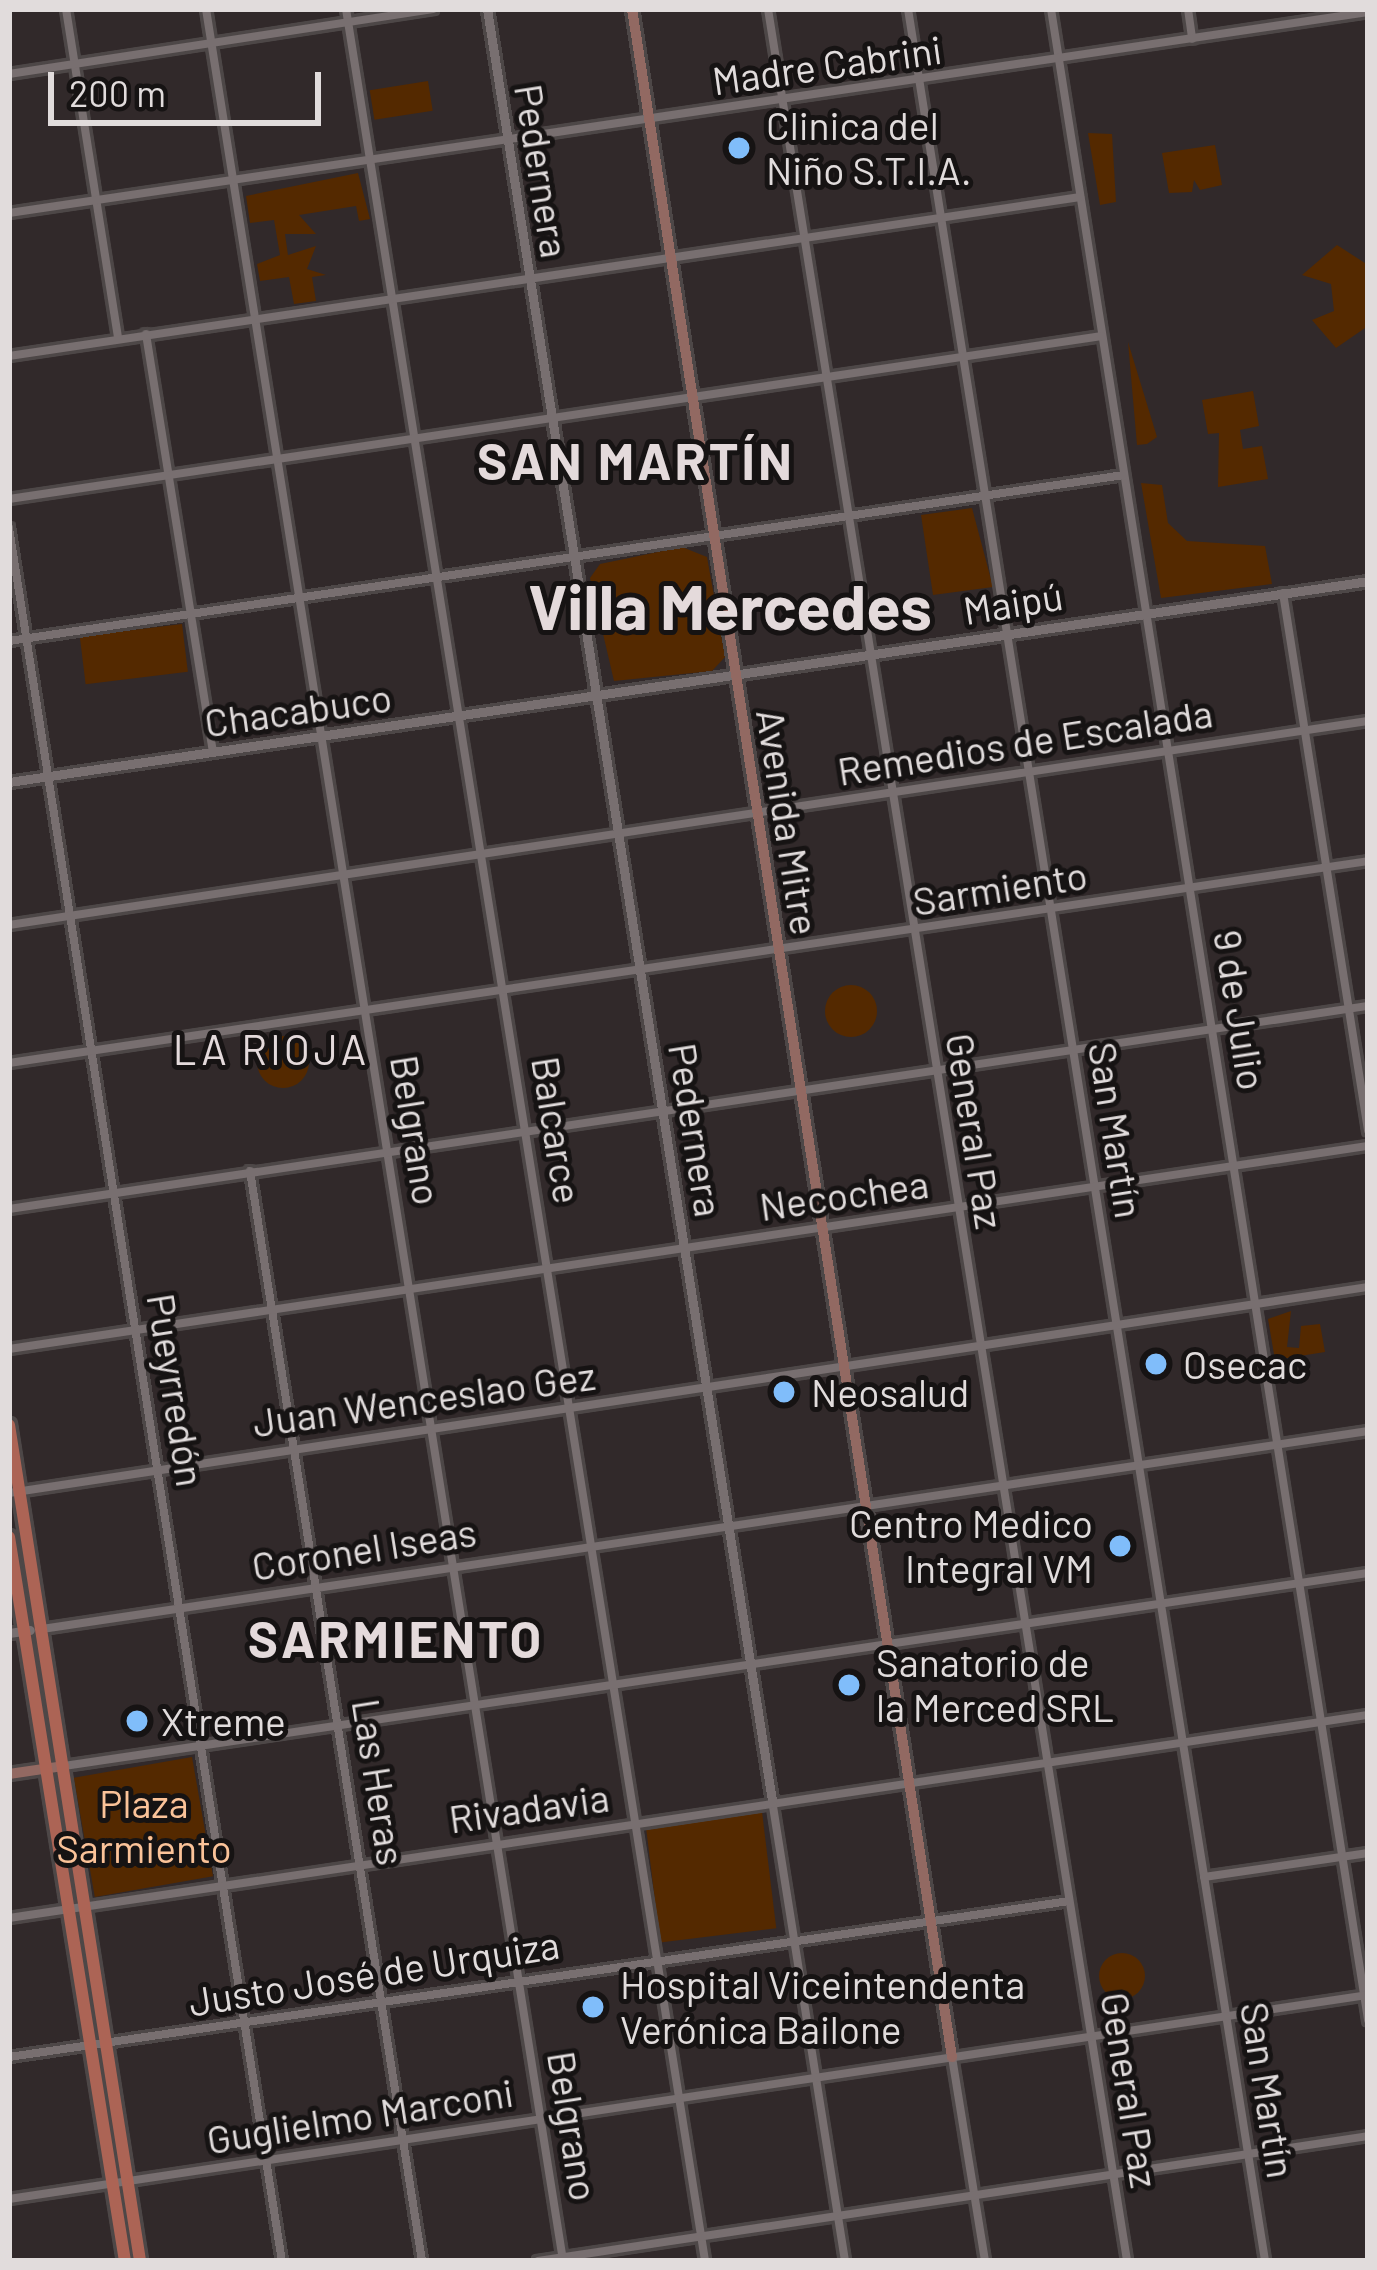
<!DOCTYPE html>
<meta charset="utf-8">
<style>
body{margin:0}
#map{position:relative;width:1377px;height:2270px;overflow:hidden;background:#31292a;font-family:Barlow,sans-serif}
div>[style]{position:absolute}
.green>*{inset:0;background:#542900;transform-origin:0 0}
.round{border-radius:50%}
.roads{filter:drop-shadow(3px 0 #4d4747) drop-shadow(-3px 0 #4d4747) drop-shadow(0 3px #4d4747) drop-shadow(0 -3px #4d4747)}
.minor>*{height:8px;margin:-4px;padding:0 4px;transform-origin:4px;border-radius:4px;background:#786f70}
.tertiary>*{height:9px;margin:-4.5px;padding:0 4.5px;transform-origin:4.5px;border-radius:4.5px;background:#786f70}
.secondary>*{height:10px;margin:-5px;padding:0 5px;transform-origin:5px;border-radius:5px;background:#926962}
.primary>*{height:12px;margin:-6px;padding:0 6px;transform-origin:6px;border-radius:6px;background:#ac6455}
.dots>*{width:33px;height:33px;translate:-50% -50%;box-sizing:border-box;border:6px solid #161313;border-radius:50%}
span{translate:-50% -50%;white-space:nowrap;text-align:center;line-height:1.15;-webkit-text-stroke:10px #161313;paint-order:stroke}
.street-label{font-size:39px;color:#e1dcdc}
.poi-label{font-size:39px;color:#e1dcdc}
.left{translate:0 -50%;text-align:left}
.right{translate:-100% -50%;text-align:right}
.park-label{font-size:39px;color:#fbc399}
.neighbourhood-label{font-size:42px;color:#e4dadb;letter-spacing:3px}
.district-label{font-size:51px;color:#e4dadb;font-weight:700;letter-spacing:3px}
.town-label{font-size:63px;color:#e4dadb;font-weight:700}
.frame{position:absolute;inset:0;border:12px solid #e1dcdc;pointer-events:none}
.scale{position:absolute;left:48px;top:72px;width:273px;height:54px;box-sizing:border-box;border:6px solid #e1dcdc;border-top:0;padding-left:15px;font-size:36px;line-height:42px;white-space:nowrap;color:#e1dcdc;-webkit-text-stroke:9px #161313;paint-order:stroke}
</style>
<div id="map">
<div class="green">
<i style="left:428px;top:81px;width:30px;height:59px;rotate:81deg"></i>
<i style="clip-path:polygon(1088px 133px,1112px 134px,1116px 202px,1100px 205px)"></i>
<i style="clip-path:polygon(1215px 145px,1222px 185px,1200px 190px,1194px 180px,1192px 192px,1169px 193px,1162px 153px)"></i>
<i style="clip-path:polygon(358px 173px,370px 219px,359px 221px,356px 206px,299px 215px,316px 234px,285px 234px,288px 255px,316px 246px,307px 269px,326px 275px,312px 277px,316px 301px,294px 304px,289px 277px,260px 281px,257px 264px,280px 255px,274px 220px,250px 223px,246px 196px)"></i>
<i style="clip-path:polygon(1337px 245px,1368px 265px,1368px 326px,1336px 348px,1312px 320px,1334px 311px,1331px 284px,1302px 275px)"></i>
<i style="clip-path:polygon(1128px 342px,1157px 437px,1147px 444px,1137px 445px)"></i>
<i style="clip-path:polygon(1253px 391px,1259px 426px,1240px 430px,1243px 449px,1262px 446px,1268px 479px,1218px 487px,1219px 433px,1208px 434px,1202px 400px)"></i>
<i style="clip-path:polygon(1141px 483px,1162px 485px,1168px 523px,1187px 541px,1265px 546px,1272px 584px,1161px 598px)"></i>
<i style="clip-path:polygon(972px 508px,993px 587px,933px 595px,921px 515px)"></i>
<i style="clip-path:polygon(682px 547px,707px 557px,725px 657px,712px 671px,614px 681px,590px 578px,600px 564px)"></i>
<i style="left:182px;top:624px;width:48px;height:103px;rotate:83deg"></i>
<i class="round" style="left:825px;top:985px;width:52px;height:52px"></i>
<i class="round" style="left:257px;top:1036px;width:52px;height:52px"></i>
<i style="clip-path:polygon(1291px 1311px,1287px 1347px,1299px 1348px,1301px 1326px,1320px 1324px,1325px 1352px,1275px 1360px,1268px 1319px)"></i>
<i style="left:192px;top:1757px;width:121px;height:120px;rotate:80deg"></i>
<i style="left:762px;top:1812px;width:117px;height:117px;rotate:83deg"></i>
<i class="round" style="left:1099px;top:1953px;width:46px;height:46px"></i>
</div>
<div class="roads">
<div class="minor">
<i style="left:66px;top:9px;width:333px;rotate:81deg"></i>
<i style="left:206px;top:9px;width:2280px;rotate:80.99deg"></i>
<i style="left:346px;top:9px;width:2280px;rotate:80.94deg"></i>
<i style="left:768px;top:9px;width:2280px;rotate:80.94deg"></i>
<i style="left:908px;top:9px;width:2280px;rotate:80.99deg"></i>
<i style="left:1051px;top:9px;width:2036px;rotate:81.04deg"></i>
<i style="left:1188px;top:9px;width:30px;rotate:82deg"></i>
<i style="left:9px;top:74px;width:429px;rotate:-8.7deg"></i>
<i style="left:9px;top:213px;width:1374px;rotate:-8.41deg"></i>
<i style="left:146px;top:334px;width:424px;rotate:80.9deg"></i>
<i style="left:9px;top:356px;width:1083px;rotate:-8.44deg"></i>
<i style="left:9px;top:499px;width:1105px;rotate:-8.48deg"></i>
<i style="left:9px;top:528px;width:1754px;rotate:81.05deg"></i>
<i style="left:1283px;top:593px;width:544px;rotate:81.01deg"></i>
<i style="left:9px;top:641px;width:1127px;rotate:-8.47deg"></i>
<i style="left:9px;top:925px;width:1374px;rotate:-8.54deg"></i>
<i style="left:9px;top:1063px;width:1374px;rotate:-8.45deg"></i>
<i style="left:250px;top:1171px;width:1103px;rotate:81.03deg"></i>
<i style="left:9px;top:1209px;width:1374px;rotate:-8.5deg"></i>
<i style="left:9px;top:1349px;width:1374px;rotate:-8.5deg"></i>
<i style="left:9px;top:1493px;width:1375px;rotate:-8.62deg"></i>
<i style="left:42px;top:1629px;width:1341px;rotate:-8.49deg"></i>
<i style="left:64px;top:1766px;width:1318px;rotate:-8.42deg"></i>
<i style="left:772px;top:1800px;width:467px;rotate:81deg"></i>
<i style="left:1204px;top:1877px;width:166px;rotate:-8.3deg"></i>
<i style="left:9px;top:1918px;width:1374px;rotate:-8.5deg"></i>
<i style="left:9px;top:2057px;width:1071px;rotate:-8.37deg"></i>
<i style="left:952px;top:2057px;width:207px;rotate:80.8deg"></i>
<i style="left:9px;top:2199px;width:1373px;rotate:-8.54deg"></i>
<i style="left:538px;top:2261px;width:839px;rotate:-8.56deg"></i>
</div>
<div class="tertiary">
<i style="left:487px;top:9px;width:1814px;rotate:80.96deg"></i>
<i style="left:9px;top:782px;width:1374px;rotate:-8.41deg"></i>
<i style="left:9px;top:1633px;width:21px;rotate:-8deg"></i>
</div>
<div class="secondary">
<i style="left:632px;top:9px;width:2073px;rotate:81.12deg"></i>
<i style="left:9px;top:1774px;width:56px;rotate:-8.3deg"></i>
</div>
<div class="primary">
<i style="left:9px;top:1425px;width:846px;rotate:81.09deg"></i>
<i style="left:9px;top:1537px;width:733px;rotate:80.9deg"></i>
</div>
</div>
<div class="dots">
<i style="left:739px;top:148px;background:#80bdfa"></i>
<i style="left:1156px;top:1364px;background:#80bdfa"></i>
<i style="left:784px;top:1392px;background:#80bdfa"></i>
<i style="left:1120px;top:1546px;background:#80bdfa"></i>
<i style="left:849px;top:1685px;background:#80bdfa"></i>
<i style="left:137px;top:1721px;background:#80bdfa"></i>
<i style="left:593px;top:2007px;background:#80bdfa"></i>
</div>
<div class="street-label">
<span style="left:827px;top:65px;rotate:-8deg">Madre Cabrini</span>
<span style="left:542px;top:171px;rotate:81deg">Pedernera</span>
<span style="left:1013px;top:603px;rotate:-9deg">Maipú</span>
<span style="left:298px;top:710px;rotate:-8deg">Chacabuco</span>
<span style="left:1025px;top:742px;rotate:-9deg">Remedios de Escalada</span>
<span style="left:788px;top:822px;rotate:81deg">Avenida Mitre</span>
<span style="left:1000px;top:888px;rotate:-9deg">Sarmiento</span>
<span style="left:1240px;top:1010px;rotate:81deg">9 de Julio</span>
<span style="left:416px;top:1130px;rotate:81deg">Belgrano</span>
<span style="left:557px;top:1130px;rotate:81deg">Balcarce</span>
<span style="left:696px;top:1130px;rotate:81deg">Pedernera</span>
<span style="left:1116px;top:1130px;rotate:81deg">San Martín</span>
<span style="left:975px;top:1131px;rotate:81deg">General Paz</span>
<span style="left:844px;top:1195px;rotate:-8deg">Necochea</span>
<span style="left:176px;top:1390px;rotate:81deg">Pueyrredón</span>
<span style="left:424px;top:1399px;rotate:-8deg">Juan Wenceslao Gez</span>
<span style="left:364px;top:1549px;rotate:-9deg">Coronel Iseas</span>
<span style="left:379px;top:1782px;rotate:81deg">Las Heras</span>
<span style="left:529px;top:1808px;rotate:-8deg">Rivadavia</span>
<span style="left:374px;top:1973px;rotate:-9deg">Justo José de Urquiza</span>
<span style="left:1130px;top:2090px;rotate:81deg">General Paz</span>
<span style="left:1268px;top:2090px;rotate:81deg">San Martín</span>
<span style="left:360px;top:2116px;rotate:-9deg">Guglielmo Marconi</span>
<span style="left:573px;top:2126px;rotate:81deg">Belgrano</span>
</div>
<div class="poi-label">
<span class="left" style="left:766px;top:148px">Clinica del<br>Niño S.T.I.A.</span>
<span class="left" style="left:1183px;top:1364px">Osecac</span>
<span class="left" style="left:811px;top:1392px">Neosalud</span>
<span class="right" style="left:1093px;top:1546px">Centro Medico<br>Integral VM</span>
<span class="left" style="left:876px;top:1685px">Sanatorio de<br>la Merced SRL</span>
<span class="left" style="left:161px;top:1721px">Xtreme</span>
<span class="left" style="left:620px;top:2007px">Hospital Viceintendenta<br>Verónica Bailone</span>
</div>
<div class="park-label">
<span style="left:144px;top:1826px">Plaza<br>Sarmiento</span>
</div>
<div class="neighbourhood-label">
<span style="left:271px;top:1048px">LA RIOJA</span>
</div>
<div class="district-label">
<span style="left:636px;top:460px">SAN MARTÍN</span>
<span style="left:396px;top:1638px">SARMIENTO</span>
</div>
<div class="town-label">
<span style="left:730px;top:605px">Villa Mercedes</span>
</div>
<div class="frame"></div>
<div class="scale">200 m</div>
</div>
